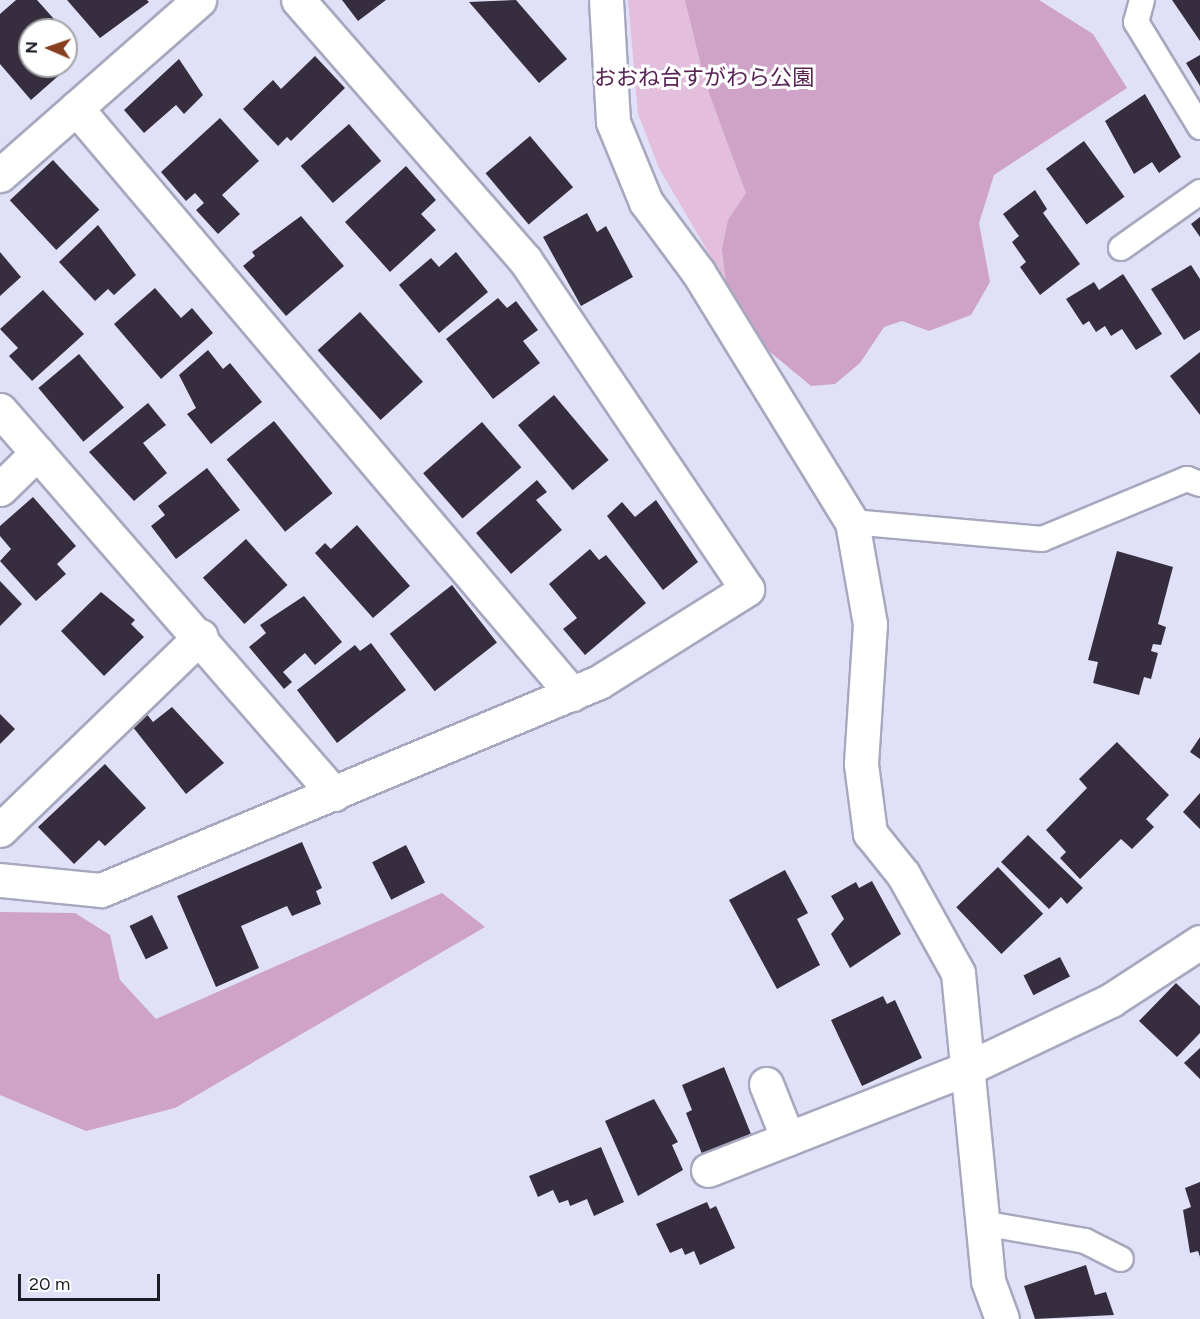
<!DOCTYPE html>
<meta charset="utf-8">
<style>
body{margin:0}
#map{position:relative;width:1200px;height:1319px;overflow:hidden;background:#e0e1f8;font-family:Figtree,"Noto Sans JP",sans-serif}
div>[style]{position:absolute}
.green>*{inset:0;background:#e3bedd}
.forest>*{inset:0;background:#cea3c7}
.building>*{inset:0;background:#362e3f;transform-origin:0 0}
.roads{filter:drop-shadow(2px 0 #a7a8be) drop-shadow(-2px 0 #a7a8be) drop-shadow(0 2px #a7a8be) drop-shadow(0 -2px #a7a8be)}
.lane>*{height:24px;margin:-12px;padding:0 12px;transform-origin:12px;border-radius:12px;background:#fff}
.street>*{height:33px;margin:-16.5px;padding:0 16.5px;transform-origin:16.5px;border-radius:16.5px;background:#fff}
span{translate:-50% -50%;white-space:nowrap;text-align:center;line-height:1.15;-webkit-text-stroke:6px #fff;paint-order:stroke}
.park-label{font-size:22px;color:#582453}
.north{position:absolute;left:18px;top:18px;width:60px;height:60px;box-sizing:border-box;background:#fff;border:2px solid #a4a4a8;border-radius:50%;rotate:272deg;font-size:16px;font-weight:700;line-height:24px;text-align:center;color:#1c1c25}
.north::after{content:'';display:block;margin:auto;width:21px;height:27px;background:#863e1e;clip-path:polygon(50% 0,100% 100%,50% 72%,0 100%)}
.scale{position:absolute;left:18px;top:1274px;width:142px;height:27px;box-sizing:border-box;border:3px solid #1c1c25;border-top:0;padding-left:8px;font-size:18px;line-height:21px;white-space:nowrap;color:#1c1c25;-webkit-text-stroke:4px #fff;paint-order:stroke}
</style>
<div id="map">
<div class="green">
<i style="clip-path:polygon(628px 0,765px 0,784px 114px,726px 283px,659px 168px,638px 114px)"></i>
</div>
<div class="forest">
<i style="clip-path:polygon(685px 0,1039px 0,1093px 34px,1127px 88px,994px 175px,979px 223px,990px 282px,971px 315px,929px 331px,902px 321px,884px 327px,860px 363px,835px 384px,811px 386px,758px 342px,728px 299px,722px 249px,728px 220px,746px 193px,705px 82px)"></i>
<i style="clip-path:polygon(442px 893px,485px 927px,175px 1108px,86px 1131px,0 1095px,0 912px,75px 913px,110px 935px,120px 980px,156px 1019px)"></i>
</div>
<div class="building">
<i style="clip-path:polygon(16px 0,37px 0,54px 19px,50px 23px,55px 30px,30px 30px,30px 66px,65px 70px,31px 100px,0 64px,0 14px)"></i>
<i style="clip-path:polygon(67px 0,147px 0,149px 2px,100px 38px)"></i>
<i style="clip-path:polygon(342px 0,386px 0,358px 21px)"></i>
<i style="clip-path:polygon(516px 0,567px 59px,539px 83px,469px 2px)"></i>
<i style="clip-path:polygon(1172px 0,1200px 0,1200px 41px)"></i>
<i style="clip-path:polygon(66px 42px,73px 51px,66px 57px)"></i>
<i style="clip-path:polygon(1200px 55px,1200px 86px,1186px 63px)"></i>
<i style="clip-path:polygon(315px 56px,345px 88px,291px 141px,287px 137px,278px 146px,243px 109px,273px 80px,281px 89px)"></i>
<i style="clip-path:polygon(179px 59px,203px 95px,184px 114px,176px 105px,144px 133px,124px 110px)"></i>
<i style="clip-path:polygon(1145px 94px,1181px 157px,1159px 173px,1152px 162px,1134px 174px,1105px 121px)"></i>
<i style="clip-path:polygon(220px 118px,259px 161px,222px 195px,240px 214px,218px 234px,196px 210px,204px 203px,195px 193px,186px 201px,161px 172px)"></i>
<i style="left:349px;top:124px;width:49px;height:64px;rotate:49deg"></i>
<i style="left:530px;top:136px;width:67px;height:58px;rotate:50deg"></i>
<i style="left:1084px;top:141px;width:69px;height:47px;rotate:54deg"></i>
<i style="left:53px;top:160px;width:68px;height:59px;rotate:47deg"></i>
<i style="clip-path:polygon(406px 166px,436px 200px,421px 214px,436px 230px,390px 272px,345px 222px)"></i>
<i style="clip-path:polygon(1035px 190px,1047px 209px,1043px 213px,1080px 264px,1040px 295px,1020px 267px,1026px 262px,1012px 242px,1019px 236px,1003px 214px)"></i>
<i style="clip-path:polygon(587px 213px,597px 232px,606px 226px,633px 277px,581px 306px,543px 237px)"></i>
<i style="clip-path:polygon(301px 216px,344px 266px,286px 316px,243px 266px,255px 256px,252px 252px)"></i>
<i style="clip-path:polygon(1200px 217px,1200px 237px,1191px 224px)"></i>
<i style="clip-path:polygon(98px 225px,136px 275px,114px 295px,108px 289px,95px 301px,59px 262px)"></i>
<i style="clip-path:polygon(0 252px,21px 277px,0 296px)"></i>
<i style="clip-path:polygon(456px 252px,488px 292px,439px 333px,399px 285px,431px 258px,439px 267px)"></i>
<i style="clip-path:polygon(1191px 265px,1200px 279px,1200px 330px,1184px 340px,1151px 289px)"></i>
<i style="clip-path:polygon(1123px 274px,1162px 334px,1136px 350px,1122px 329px,1111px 336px,1105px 326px,1096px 332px,1089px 321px,1083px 325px,1066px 299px,1094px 282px,1099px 290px)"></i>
<i style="clip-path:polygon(155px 288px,181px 318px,192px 308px,213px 333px,161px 379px,114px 324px)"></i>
<i style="clip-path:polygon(43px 290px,84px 334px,32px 381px,9px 356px,18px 348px,0 329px)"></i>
<i style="clip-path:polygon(498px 298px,507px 308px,516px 301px,538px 330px,523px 341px,540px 363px,493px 399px,446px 339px)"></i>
<i style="left:360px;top:312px;width:94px;height:57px;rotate:48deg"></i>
<i style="clip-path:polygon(208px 350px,223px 369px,230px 363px,262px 402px,211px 444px,187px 414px,196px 408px,179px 375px)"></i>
<i style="clip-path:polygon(1200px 352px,1200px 415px,1170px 376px)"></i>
<i style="left:79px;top:354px;width:70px;height:53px;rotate:50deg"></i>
<i style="left:554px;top:395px;width:85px;height:47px;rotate:50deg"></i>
<i style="clip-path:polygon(148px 403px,166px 425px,143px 443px,167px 473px,134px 501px,89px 452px)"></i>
<i style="left:274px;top:421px;width:93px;height:61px;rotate:51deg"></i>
<i style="left:482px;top:422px;width:60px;height:78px;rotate:49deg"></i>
<i style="clip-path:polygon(207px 468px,240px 510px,176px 559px,151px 526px,165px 515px,158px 506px)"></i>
<i style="clip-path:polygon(537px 480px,547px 492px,536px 500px,562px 530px,511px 574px,476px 533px)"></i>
<i style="clip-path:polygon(33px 497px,76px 546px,57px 564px,66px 574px,36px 601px,0 561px,11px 549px,0 536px,0 526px)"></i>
<i style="clip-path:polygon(656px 500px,698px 562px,663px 590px,607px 516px,622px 502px,635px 517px)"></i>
<i style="clip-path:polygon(357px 525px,410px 586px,373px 618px,315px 553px,325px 543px,331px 549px)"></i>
<i style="left:246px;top:539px;width:62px;height:58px;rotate:48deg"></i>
<i style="clip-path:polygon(590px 549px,599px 560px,606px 555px,646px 603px,585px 655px,563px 629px,577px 618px,549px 584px)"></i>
<i style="clip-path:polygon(1117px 551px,1173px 567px,1158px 624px,1166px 627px,1161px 645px,1153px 644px,1151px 651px,1158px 653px,1151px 679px,1144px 677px,1139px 695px,1093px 683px,1098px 662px,1088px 660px)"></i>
<i style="clip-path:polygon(0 581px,22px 604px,0 626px)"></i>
<i style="left:452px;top:585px;width:73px;height:79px;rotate:52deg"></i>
<i style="clip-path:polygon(101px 592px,135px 620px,131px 624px,144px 637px,104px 676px,61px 631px)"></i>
<i style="clip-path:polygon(304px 596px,342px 642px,315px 665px,305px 653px,283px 672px,292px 682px,284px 689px,249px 647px,266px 633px,260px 625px)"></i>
<i style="clip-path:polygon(371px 643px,406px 690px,337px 743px,297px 690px,355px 645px,360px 651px)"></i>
<i style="clip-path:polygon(172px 707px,224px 763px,186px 794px,132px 726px,146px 713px,153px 722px)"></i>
<i style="clip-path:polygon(0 714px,15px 729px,0 744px)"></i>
<i style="clip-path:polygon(1200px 737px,1200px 759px,1190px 752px)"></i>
<i style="clip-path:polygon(1117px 742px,1169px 795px,1146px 819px,1154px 827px,1132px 849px,1121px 839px,1080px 879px,1060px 858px,1066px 852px,1046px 830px,1087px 788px,1079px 779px)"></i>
<i style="clip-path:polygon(105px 764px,146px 808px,105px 846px,99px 840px,74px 864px,38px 827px)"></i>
<i style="clip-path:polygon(1200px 793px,1200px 829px,1183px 812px)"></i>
<i style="clip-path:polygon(1028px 835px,1083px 888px,1067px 904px,1061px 897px,1049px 909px,1001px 862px)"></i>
<i style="clip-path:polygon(302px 842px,322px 888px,316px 891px,321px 904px,292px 916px,287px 906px,241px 926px,259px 968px,216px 987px,177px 896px)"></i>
<i style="left:406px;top:845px;width:42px;height:38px;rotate:63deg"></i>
<i style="left:998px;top:867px;width:65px;height:58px;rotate:46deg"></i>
<i style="clip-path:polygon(785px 870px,808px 913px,797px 919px,820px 965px,777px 989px,729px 900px)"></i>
<i style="clip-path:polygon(872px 881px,901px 934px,850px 968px,831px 934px,844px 919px,831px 896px,856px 882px,859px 888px)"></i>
<i style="left:152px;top:915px;width:37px;height:25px;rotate:64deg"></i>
<i style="left:1060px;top:957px;width:22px;height:41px;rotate:63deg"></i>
<i style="clip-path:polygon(1176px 983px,1200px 1006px,1200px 1033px,1177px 1057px,1139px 1021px)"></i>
<i style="clip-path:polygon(883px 996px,887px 1004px,895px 1000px,922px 1058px,862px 1086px,831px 1020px)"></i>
<i style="clip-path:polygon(1200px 1048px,1200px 1079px,1184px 1063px)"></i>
<i style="clip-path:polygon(724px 1067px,751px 1134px,702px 1154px,686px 1113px,692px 1110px,682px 1085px)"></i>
<i style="clip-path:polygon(654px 1099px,678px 1142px,672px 1145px,683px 1170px,638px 1196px,605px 1121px)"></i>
<i style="clip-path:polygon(601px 1147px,624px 1202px,594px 1216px,587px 1199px,570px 1206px,568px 1200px,559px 1203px,553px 1190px,538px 1197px,529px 1176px)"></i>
<i style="clip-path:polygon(1200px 1182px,1200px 1257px,1198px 1251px,1190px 1253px,1183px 1210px,1191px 1207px,1185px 1188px)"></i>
<i style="clip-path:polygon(707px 1202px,710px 1209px,716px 1206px,735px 1248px,700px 1265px,694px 1251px,685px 1255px,682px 1248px,670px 1253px,656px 1224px)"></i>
<i style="clip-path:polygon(1086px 1265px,1095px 1295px,1106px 1292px,1114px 1315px,1035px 1319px,1024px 1286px)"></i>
</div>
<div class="roads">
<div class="lane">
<i style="left:1142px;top:0;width:23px;rotate:105deg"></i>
<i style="left:1136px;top:22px;width:123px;rotate:58.6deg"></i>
<i style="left:1121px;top:248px;width:97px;rotate:-35.3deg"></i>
<i style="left:852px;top:522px;width:191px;rotate:5.1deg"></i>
<i style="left:1042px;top:539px;width:157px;rotate:-22.5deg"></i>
<i style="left:1187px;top:479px;width:14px;rotate:21deg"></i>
<i style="left:982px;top:1223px;width:105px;rotate:9.9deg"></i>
<i style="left:1085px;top:1241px;width:40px;rotate:26.6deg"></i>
</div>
<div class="street">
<i style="left:606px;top:0;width:122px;rotate:86.7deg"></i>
<i style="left:613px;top:122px;width:87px;rotate:67.6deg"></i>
<i style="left:646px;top:202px;width:87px;rotate:53.4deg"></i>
<i style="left:698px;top:272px;width:294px;rotate:58.4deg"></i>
<i style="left:852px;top:522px;width:104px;rotate:80deg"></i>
<i style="left:870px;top:624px;width:140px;rotate:93.7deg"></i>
<i style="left:861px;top:764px;width:70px;rotate:82.6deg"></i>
<i style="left:870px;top:833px;width:53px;rotate:51.2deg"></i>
<i style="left:903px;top:874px;width:113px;rotate:60.9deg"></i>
<i style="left:958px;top:973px;width:309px;rotate:84.4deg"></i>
<i style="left:988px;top:1281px;width:40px;rotate:69.8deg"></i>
<i style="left:76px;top:108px;width:768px;rotate:49.75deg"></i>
<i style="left:0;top:175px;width:265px;rotate:-41.3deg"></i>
<i style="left:0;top:410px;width:509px;rotate:48.98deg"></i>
<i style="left:0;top:489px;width:52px;rotate:-44.2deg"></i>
<i style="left:0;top:830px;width:279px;rotate:-44deg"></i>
<i style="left:0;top:880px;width:101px;rotate:5.7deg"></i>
<i style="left:101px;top:890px;width:540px;rotate:-22.67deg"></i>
<i style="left:599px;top:682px;width:175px;rotate:-32.1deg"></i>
<i style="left:747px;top:589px;width:397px;rotate:-124deg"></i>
<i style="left:525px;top:260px;width:345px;rotate:-131.1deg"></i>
<i style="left:766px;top:1084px;width:59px;rotate:68.2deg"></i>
<i style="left:708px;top:1170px;width:277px;rotate:-21.4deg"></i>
<i style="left:966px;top:1069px;width:161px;rotate:-25.4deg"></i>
<i style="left:1111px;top:1000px;width:106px;rotate:-33.1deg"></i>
</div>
</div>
<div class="park-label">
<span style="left:704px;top:78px">おおね台すがわら公園</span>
</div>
<div class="north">N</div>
<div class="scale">20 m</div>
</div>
